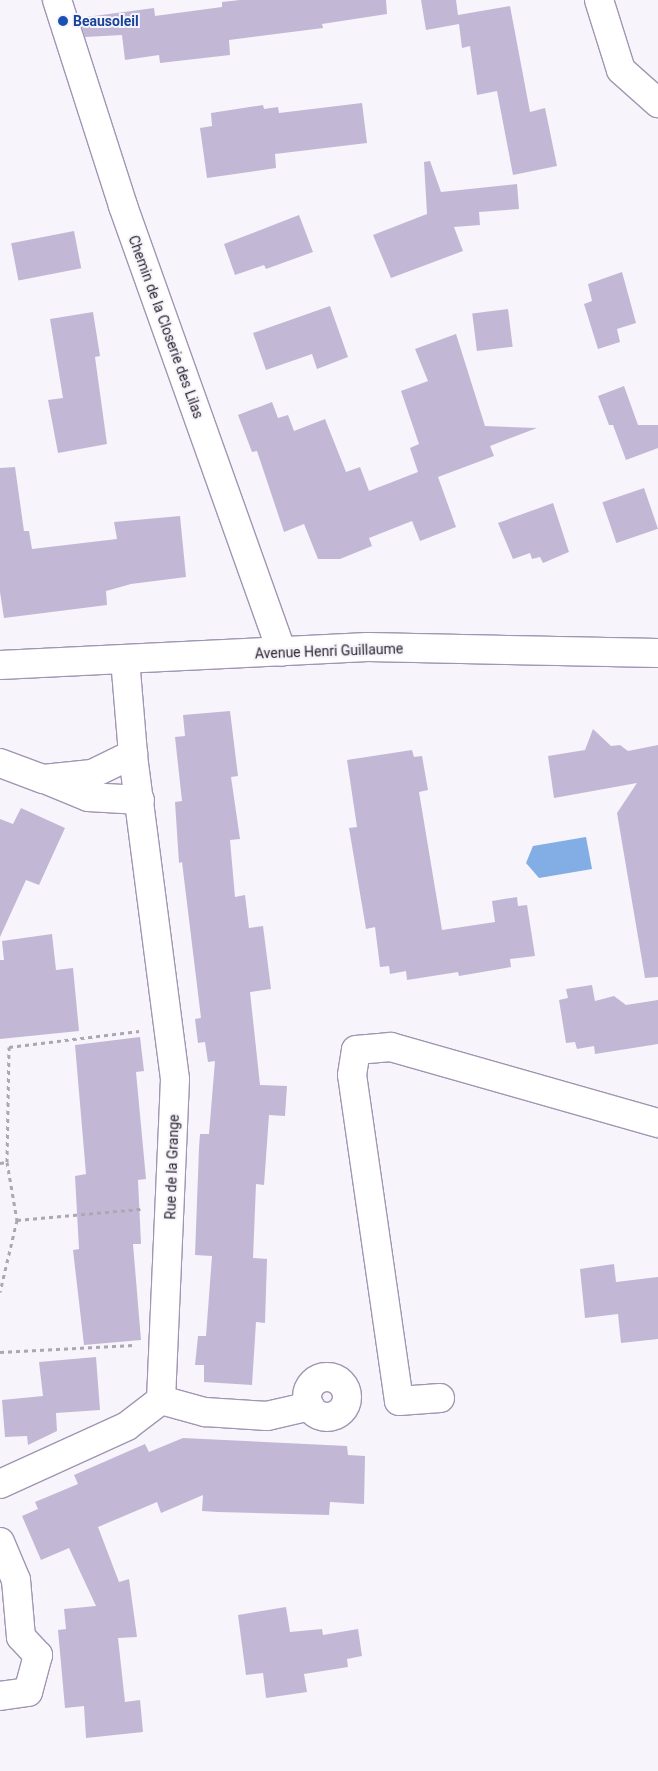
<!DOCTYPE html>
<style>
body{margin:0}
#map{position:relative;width:658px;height:1771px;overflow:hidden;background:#f7f4fb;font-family:Roboto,sans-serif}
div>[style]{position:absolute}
.water>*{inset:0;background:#83ade5}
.building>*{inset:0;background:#c2b8d6;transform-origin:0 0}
.path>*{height:3px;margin-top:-1.5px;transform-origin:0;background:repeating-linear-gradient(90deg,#aca8b1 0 4px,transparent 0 8px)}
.roads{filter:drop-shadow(1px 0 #a096b3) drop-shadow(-1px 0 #a096b3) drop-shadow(0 1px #a096b3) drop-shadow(0 -1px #a096b3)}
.minor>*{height:28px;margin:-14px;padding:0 14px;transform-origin:14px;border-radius:14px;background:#fff}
.minor>.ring{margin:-14px;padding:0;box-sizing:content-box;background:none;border:28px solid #fff;border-radius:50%}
.dots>*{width:14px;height:14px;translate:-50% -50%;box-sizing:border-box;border:2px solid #f7f4fb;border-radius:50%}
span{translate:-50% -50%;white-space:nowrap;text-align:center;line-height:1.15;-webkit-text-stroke:4px #f7f4fb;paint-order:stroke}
.transit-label{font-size:14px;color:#164399;font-weight:700}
.left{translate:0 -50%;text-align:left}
.street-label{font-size:14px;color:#2a2631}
</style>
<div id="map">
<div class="water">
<i style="clip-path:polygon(586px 837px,592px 869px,539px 878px,526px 863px,533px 846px)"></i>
</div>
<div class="building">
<i style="clip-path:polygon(240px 0,386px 0,387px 14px,322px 24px,323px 28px,229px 40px,230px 55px,160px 63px,159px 55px,125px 60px,122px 35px,85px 37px,79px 18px,154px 8px,155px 16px,222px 7px,222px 2px)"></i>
<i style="clip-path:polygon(421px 0,456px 0,458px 15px,510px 6px,530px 112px,545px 108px,557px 166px,513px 175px,497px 91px,477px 95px,470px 46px,462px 48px,459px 24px,426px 30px)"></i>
<i style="clip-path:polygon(362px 103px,367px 143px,275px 154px,276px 168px,207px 178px,200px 128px,212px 126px,211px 113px,263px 105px,264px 109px,278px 107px,279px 113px)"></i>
<i style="clip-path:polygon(430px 161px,441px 192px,517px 184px,519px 209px,479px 212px,480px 225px,454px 227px,463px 251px,391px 278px,373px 235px,427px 214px,424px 162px)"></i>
<i style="clip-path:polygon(299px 215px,313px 252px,266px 269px,264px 265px,235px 275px,224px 244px)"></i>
<i style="left:74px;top:231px;width:38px;height:64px;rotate:79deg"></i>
<i style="clip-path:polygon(622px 272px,636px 323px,617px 329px,620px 342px,598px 349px,584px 304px,592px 301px,588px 284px)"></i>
<i style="clip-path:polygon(330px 306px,348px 357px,317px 369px,312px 354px,266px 370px,253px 333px)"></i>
<i style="left:508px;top:309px;width:38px;height:36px;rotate:83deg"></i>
<i style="clip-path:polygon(93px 312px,100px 356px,95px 357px,107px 444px,58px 453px,48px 400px,63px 398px,50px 319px)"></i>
<i style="clip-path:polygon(456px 334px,485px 426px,537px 428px,490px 446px,494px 456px,438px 477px,456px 527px,420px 541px,412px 521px,369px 538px,372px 546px,340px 559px,318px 559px,304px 524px,284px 532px,257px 451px,252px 452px,238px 415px,272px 402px,278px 418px,288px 415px,294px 431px,325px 419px,346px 472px,360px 467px,369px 491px,418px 472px,410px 448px,419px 444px,401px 391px,428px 381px,415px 349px)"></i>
<i style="clip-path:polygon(624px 386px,638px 425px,658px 425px,658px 448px,626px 460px,613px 425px,609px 425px,598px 396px)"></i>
<i style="clip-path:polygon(15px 467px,24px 531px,29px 531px,32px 549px,117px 539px,114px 522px,180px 516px,186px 577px,131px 584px,106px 591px,107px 605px,4px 618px,0 592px,0 468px)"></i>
<i style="left:644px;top:488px;width:43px;height:44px;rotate:71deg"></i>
<i style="clip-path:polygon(553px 503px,569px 552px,543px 563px,540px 557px,532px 559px,530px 553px,513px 559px,498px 523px)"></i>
<i style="clip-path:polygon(230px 711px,238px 776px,231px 777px,240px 839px,230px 840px,235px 897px,245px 895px,249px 928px,263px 926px,271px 989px,250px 992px,260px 1085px,287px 1086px,285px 1116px,269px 1115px,264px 1185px,256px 1184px,253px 1258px,267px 1259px,265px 1323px,256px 1322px,252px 1385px,204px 1382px,204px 1365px,195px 1365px,198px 1336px,206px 1336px,212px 1256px,195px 1255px,199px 1148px,200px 1134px,209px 1134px,215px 1061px,208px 1062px,205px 1042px,198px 1043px,195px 1019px,201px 1018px,182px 862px,179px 863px,175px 802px,182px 801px,175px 737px,185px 736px,183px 715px)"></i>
<i style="clip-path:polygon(593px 729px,611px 746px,620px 745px,628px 751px,658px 745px,658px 977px,645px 978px,617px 813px,637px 783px,554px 798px,548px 756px,585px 750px)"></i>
<i style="clip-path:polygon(412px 750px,414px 757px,422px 756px,428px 790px,419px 792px,442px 930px,495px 922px,492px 901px,517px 897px,518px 906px,527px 905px,535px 956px,510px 959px,511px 967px,459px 976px,458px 972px,407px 980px,406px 971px,390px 974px,389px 966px,380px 967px,375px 927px,366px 929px,349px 828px,357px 827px,347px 760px)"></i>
<i style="clip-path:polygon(21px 808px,65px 828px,39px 885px,26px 880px,0 937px,0 819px,13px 824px)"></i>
<i style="clip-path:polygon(52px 934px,56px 970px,73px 968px,79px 1031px,0 1039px,0 960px,4px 960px,2px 941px)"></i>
<i style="clip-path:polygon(592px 985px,595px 1001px,614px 996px,626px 1005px,658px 1000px,658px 1044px,595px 1054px,594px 1046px,577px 1049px,575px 1042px,566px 1043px,559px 1000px,568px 998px,566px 989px)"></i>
<i style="clip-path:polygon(140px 1037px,144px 1071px,136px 1072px,146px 1179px,138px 1180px,141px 1244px,133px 1244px,141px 1340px,84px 1345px,73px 1250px,79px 1249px,75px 1176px,86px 1174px,75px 1045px)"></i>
<i style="clip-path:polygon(614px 1264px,616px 1282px,658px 1277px,658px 1339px,621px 1343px,618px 1314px,585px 1318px,580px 1269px)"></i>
<i style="clip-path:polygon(96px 1357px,100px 1410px,56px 1413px,57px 1431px,28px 1445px,27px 1436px,5px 1437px,2px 1400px,43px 1396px,39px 1362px)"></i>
<i style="clip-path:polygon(183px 1438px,347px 1446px,348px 1455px,365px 1456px,364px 1504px,330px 1502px,329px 1515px,218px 1512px,202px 1511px,203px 1495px,161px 1513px,157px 1502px,98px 1527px,119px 1582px,129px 1579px,137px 1637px,118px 1638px,125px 1702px,140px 1700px,143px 1732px,86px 1738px,84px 1706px,65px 1708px,58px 1630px,66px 1629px,64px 1609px,96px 1606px,69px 1548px,41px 1560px,22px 1516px,38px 1509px,35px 1502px,78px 1484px,74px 1475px,145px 1444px,149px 1452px)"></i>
<i style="clip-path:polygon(286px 1607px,290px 1632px,322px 1629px,323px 1635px,358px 1629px,362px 1656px,347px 1659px,348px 1667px,304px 1674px,307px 1692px,266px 1698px,263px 1673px,246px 1675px,238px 1615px)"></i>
</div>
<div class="path">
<i style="left:7px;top:1162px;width:115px;rotate:-89deg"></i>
<i style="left:9px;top:1047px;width:131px;rotate:-7deg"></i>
<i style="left:0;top:1163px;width:7px;rotate:-8deg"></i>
<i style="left:7px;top:1162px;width:59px;rotate:80.2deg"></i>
<i style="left:17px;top:1220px;width:74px;rotate:103.3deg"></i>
<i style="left:17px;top:1220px;width:124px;rotate:-5.1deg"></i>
<i style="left:0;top:1352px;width:134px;rotate:-3deg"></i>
</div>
<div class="roads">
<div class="minor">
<i style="left:57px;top:0;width:216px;rotate:72.2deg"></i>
<i style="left:123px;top:206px;width:473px;rotate:70.4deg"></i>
<i style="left:599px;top:0;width:73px;rotate:72.6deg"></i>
<i style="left:621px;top:70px;width:50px;rotate:41.7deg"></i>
<i style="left:0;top:665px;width:368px;rotate:-2.8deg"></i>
<i style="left:368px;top:647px;width:290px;rotate:1.2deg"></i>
<i style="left:0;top:763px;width:46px;rotate:20.4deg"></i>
<i style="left:43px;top:779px;width:49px;rotate:-5.8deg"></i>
<i style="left:92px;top:774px;width:46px;rotate:-26deg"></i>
<i style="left:47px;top:780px;width:44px;rotate:22.5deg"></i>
<i style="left:88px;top:797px;width:52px;rotate:3.3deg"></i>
<i class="ring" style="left:307px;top:1377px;width:12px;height:12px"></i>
<i style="left:440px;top:1398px;width:41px;rotate:175.8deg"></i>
<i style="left:399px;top:1401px;width:329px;rotate:-98.2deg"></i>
<i style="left:352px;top:1075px;width:25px;rotate:-81deg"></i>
<i style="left:356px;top:1050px;width:35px;rotate:-5deg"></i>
<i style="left:391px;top:1047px;width:278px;rotate:15.9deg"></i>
<i style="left:161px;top:1400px;width:46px;rotate:15.3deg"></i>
<i style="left:205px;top:1412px;width:62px;rotate:3.7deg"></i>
<i style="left:267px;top:1416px;width:44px;rotate:-13.1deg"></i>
<i style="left:0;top:1484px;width:140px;rotate:-24.5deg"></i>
<i style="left:127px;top:1426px;width:43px;rotate:-37.4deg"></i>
<i style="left:161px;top:1400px;width:321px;rotate:-87.5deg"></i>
<i style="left:175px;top:1079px;width:328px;rotate:-97.4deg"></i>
<i style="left:133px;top:754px;width:95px;rotate:-94.8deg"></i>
<i style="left:0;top:1542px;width:41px;rotate:67.2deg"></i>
<i style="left:16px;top:1580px;width:57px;rotate:85deg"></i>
<i style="left:21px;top:1637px;width:25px;rotate:47deg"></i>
<i style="left:38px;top:1655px;width:38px;rotate:105deg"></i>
<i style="left:28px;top:1692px;width:28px;rotate:172deg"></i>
</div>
</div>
<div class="dots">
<i style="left:63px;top:21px;background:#1a4fb4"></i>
</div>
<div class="transit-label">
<span class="left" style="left:73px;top:21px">Beausoleil</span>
</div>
<div class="street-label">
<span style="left:166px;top:327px;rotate:70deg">Chemin de la Closerie des Lilas</span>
<span style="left:329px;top:651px;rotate:-2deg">Avenue Henri Guillaume</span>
<span style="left:172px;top:1167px;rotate:-88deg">Rue de la Grange</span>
</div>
</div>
